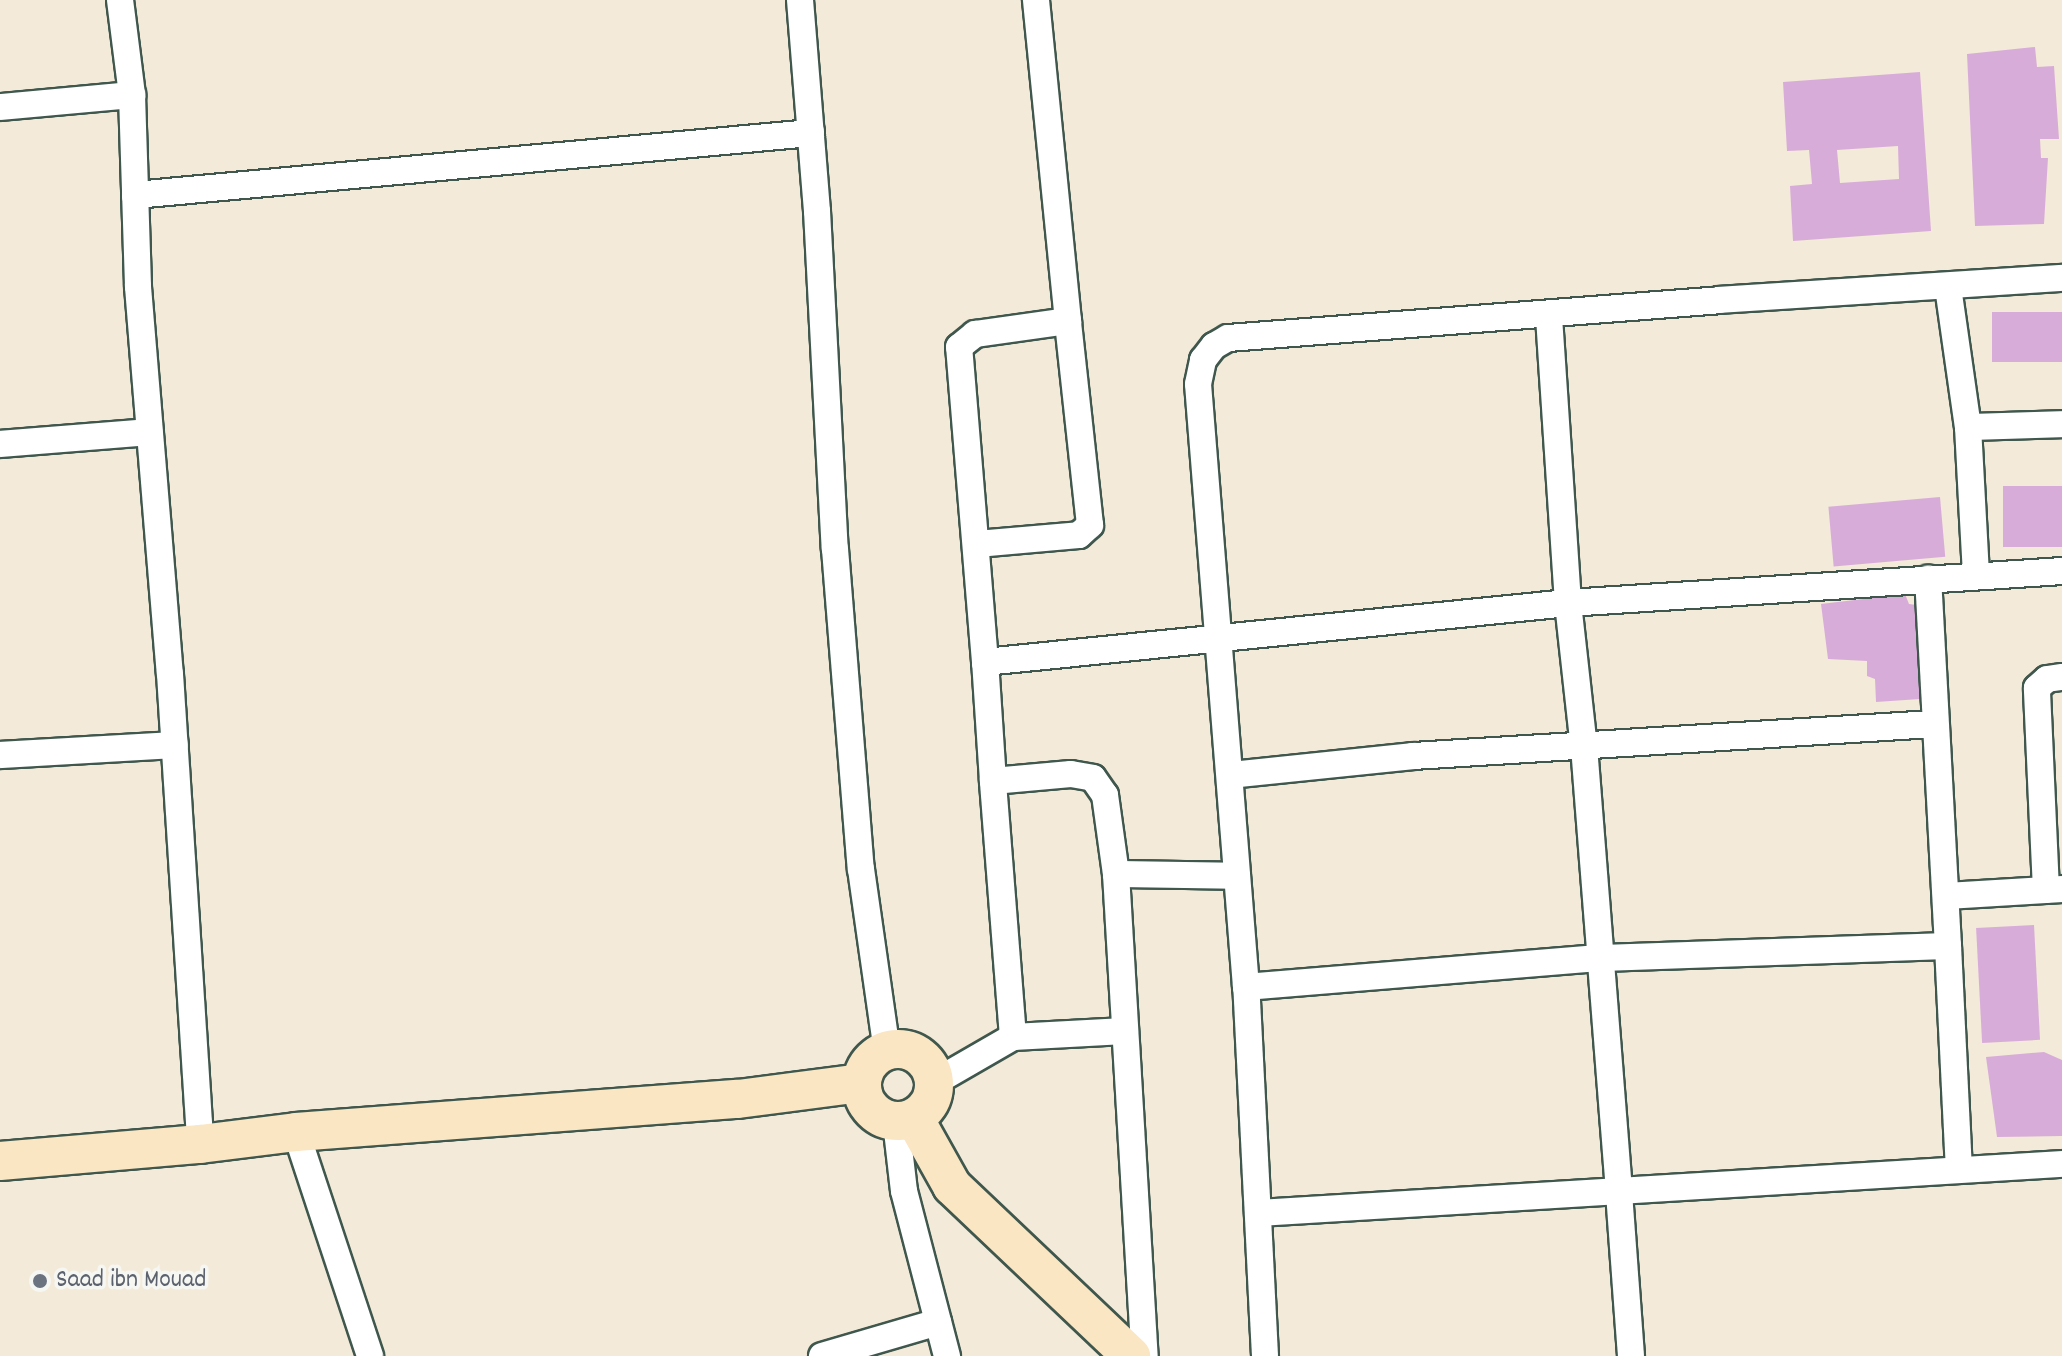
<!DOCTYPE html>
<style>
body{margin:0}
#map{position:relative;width:2062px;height:1356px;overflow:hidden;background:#f3ead9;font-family:Dekko,sans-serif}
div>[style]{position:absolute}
.building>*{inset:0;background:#d8acd8;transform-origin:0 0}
.roads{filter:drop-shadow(2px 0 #3f574d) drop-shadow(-2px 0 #3f574d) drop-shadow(0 2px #3f574d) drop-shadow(0 -2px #3f574d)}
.street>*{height:26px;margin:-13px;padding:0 13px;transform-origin:13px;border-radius:13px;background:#fff}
.secondary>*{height:38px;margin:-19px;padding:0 19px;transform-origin:19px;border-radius:19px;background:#fbe6c4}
.secondary>.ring{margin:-19px;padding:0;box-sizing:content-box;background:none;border:38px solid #fbe6c4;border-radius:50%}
.dots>*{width:22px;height:22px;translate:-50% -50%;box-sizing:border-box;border:4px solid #f6f6f2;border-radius:50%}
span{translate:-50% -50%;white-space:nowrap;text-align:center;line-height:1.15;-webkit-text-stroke:7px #f6f6f2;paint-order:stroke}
.worship-label{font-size:26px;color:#5b616d}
.left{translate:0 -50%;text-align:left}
</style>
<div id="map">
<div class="building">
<i style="clip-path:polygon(2035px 47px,2037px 67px,2054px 66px,2059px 139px,2040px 139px,2041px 158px,2048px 158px,2044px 224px,1975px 226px,1967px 54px)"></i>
<i style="clip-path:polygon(evenodd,1920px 72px,1931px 231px,1793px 241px,1790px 186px,1812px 184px,1809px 150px,1787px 151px,1783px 82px,1920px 72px,1898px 146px,1899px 179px,1840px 183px,1837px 150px,1898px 146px)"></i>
<i style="left:2062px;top:312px;width:50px;height:70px;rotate:90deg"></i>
<i style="left:2062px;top:486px;width:61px;height:59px;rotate:90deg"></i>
<i style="left:1940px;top:497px;width:60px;height:112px;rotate:85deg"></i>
<i style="clip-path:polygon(1905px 594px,1909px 604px,1917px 605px,1920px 699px,1876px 702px,1875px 679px,1867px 676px,1867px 661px,1828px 659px,1821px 604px)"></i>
<i style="left:2034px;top:925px;width:115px;height:58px;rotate:87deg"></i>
<i style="clip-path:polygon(2044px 1052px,2062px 1060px,2062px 1136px,1997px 1137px,1986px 1057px)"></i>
</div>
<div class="roads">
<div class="street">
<i style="left:120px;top:0;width:96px;rotate:82.8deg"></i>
<i style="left:132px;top:95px;width:192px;rotate:88.2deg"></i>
<i style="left:138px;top:287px;width:388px;rotate:85.3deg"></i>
<i style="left:170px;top:674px;width:471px;rotate:86.3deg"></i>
<i style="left:800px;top:0;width:212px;rotate:85.4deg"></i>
<i style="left:817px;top:211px;width:338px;rotate:87deg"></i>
<i style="left:835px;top:549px;width:321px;rotate:85.4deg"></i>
<i style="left:861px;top:869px;width:184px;rotate:81.9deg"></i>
<i style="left:0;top:107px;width:133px;rotate:-5.2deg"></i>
<i style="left:135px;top:195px;width:679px;rotate:-5.24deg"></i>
<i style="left:1948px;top:287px;width:141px;rotate:81.9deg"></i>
<i style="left:1968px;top:427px;width:149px;rotate:86.9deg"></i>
<i style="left:1968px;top:427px;width:94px;rotate:-1.8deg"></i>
<i style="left:0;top:444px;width:150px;rotate:-4.6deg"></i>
<i style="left:977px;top:544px;width:102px;rotate:-5deg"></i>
<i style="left:1079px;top:535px;width:15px;rotate:-42deg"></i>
<i style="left:1090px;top:525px;width:205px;rotate:-96.2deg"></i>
<i style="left:985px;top:662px;width:316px;rotate:-94.7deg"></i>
<i style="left:959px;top:347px;width:21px;rotate:-39deg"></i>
<i style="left:975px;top:334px;width:94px;rotate:-8deg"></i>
<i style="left:1068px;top:321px;width:323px;rotate:-95.7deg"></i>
<i style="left:0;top:755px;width:175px;rotate:-3.3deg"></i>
<i style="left:1230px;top:775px;width:184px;rotate:-5.9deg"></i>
<i style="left:1413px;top:756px;width:521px;rotate:-3.52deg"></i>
<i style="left:993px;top:781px;width:119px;rotate:-93.8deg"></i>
<i style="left:985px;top:662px;width:586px;rotate:-5.78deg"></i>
<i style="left:1568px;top:603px;width:495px;rotate:-3.7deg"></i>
<i style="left:1116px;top:874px;width:121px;rotate:0.9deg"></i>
<i style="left:2046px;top:890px;width:202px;rotate:-92.6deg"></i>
<i style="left:2037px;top:688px;width:13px;rotate:-42deg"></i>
<i style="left:2047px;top:679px;width:15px;rotate:-8deg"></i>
<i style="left:1947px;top:896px;width:115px;rotate:-3.5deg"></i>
<i style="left:1948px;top:946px;width:223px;rotate:87.2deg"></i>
<i style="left:1246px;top:987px;width:356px;rotate:-4.7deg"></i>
<i style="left:1601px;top:958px;width:347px;rotate:-2deg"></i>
<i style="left:1948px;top:946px;width:368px;rotate:-93.1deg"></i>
<i style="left:1013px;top:1037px;width:112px;rotate:-3.1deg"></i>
<i style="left:935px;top:1082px;width:90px;rotate:-30deg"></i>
<i style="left:1013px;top:1037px;width:257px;rotate:-94.5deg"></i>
<i style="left:993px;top:781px;width:78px;rotate:-5.1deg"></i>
<i style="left:1071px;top:774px;width:22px;rotate:10deg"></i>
<i style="left:1093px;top:778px;width:21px;rotate:55deg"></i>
<i style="left:1105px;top:795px;width:80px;rotate:82.1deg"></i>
<i style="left:1116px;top:874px;width:483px;rotate:86.6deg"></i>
<i style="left:896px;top:1122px;width:69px;rotate:83.4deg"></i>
<i style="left:904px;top:1191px;width:171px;rotate:75.4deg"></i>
<i style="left:296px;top:1132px;width:236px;rotate:71.7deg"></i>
<i style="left:1259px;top:1213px;width:361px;rotate:-3.5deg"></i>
<i style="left:1619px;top:1191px;width:444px;rotate:-94.5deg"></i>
<i style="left:1584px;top:748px;width:146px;rotate:-96.3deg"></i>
<i style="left:1568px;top:603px;width:290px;rotate:-93.8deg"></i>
<i style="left:822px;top:1356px;width:121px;rotate:-16.3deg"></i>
<i style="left:1265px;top:1356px;width:369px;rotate:-92.9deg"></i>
<i style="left:1246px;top:987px;width:605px;rotate:-94.55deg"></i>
<i style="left:1198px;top:384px;width:25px;rotate:-78deg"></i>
<i style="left:1203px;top:360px;width:18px;rotate:-52deg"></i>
<i style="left:1214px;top:346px;width:16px;rotate:-30deg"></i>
<i style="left:1228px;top:338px;width:492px;rotate:-4.4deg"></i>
<i style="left:1719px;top:300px;width:344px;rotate:-3.7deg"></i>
<i style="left:1631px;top:1356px;width:165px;rotate:-94.2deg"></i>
<i style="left:1619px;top:1191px;width:444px;rotate:-3.5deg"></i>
</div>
<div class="secondary">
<i class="ring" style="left:862px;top:1049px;width:34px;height:34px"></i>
<i style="left:914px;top:1118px;width:78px;rotate:60.8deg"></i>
<i style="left:952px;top:1186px;width:247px;rotate:43.5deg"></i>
<i style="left:0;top:1161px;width:201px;rotate:-4.9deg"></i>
<i style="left:200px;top:1144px;width:97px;rotate:-7.1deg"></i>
<i style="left:296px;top:1132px;width:443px;rotate:-4.3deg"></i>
<i style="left:738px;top:1099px;width:124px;rotate:-7.4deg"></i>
</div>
</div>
<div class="dots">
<i style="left:40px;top:1281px;background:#6b7280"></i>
</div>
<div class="worship-label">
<span class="left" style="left:56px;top:1281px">Saad ibn Mouad</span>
</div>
</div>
